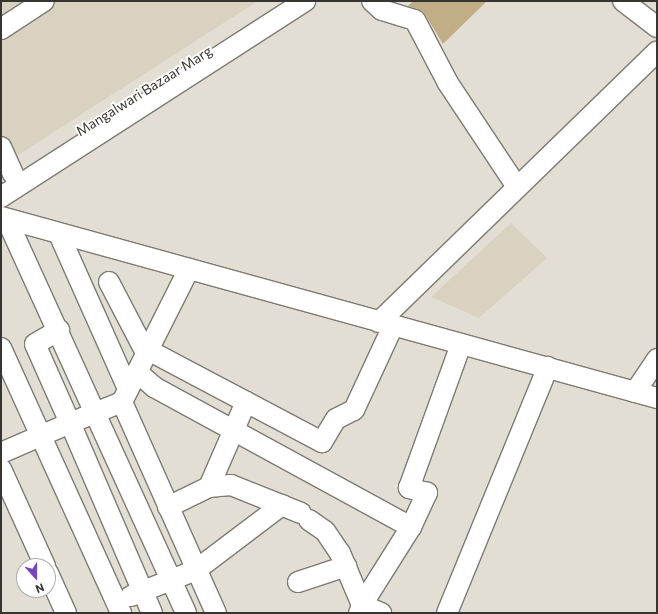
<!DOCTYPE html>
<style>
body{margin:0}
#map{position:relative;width:658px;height:614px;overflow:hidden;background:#e3ded4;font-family:Commissioner,sans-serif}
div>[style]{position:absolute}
.built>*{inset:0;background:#dad2c1}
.building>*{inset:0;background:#c1ae87}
.roads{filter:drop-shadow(1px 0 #7e7a71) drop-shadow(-1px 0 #7e7a71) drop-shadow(0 1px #7e7a71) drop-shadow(0 -1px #7e7a71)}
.minor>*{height:20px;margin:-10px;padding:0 10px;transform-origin:10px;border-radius:10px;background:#fff}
span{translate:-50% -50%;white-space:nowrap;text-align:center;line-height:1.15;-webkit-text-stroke:3.5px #fff;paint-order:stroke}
.street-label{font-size:14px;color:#373531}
.frame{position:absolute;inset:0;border:2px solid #373531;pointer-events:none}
.north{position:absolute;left:16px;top:558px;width:40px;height:40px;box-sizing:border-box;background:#fff;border:1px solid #afaead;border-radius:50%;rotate:159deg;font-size:11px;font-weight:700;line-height:16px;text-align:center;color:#373531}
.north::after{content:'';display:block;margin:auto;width:14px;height:18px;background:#7845bc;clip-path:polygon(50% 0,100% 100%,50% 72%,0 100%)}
</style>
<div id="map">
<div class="built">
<i style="clip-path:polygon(1px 1px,258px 1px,1px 166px)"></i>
<i style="clip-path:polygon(511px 223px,547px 258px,479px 318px,431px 297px)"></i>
</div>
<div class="building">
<i style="clip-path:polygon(413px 1px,487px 1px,443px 44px,423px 11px,408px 6px)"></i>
</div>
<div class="roads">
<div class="minor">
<i style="left:372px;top:1px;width:13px;rotate:42deg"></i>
<i style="left:382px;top:10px;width:34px;rotate:17deg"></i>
<i style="left:415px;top:20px;width:71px;rotate:62.4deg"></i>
<i style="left:448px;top:83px;width:125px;rotate:56.4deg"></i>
<i style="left:623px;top:1px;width:43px;rotate:37.4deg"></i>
<i style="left:1px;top:29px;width:51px;rotate:-33.1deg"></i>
<i style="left:1px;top:147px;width:30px;rotate:66deg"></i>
<i style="left:1px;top:197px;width:362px;rotate:-32.8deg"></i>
<i style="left:1px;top:217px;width:681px;rotate:15.42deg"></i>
<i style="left:7px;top:220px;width:432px;rotate:65.5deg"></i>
<i style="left:59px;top:234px;width:170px;rotate:66deg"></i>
<i style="left:109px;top:282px;width:80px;rotate:62.5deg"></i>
<i style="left:379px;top:322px;width:388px;rotate:-44.2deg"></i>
<i style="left:1px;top:348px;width:291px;rotate:65.6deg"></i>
<i style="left:148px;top:350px;width:197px;rotate:27.9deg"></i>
<i style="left:322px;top:442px;width:27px;rotate:-59deg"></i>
<i style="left:336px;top:419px;width:20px;rotate:-27deg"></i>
<i style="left:354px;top:410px;width:93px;rotate:-65.1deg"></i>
<i style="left:137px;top:372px;width:23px;rotate:41deg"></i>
<i style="left:154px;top:387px;width:293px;rotate:28.6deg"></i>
<i style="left:635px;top:392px;width:40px;rotate:-56deg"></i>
<i style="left:122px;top:402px;width:231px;rotate:66deg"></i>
<i style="left:1px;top:453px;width:75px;rotate:-23.5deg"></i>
<i style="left:70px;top:423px;width:86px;rotate:-113.9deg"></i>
<i style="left:35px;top:344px;width:28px;rotate:-30deg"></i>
<i style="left:1px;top:469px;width:107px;rotate:65.6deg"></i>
<i style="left:209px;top:487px;width:93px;rotate:-66.5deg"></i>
<i style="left:168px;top:507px;width:46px;rotate:-26deg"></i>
<i style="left:209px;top:487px;width:22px;rotate:-5deg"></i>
<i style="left:231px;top:485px;width:75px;rotate:21.8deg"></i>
<i style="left:309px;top:520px;width:19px;rotate:35deg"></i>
<i style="left:325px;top:531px;width:27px;rotate:56deg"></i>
<i style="left:340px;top:553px;width:56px;rotate:67.1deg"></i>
<i style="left:362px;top:605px;width:21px;rotate:23deg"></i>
<i style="left:48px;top:573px;width:44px;rotate:65.8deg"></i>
<i style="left:298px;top:582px;width:51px;rotate:-18.4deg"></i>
<i style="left:131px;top:596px;width:70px;rotate:-21.8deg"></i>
<i style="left:196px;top:570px;width:108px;rotate:-37.1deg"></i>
<i style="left:152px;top:613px;width:207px;rotate:-113.3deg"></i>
<i style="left:70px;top:423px;width:56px;rotate:-22deg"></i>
<i style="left:122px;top:402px;width:149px;rotate:-63.3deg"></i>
<i style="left:359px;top:613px;width:14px;rotate:-65deg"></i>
<i style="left:365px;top:600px;width:86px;rotate:-57.8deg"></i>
<i style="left:411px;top:527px;width:38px;rotate:-65deg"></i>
<i style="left:427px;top:493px;width:19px;rotate:-164deg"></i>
<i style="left:409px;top:488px;width:153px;rotate:-70.1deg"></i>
<i style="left:447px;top:613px;width:266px;rotate:-67.7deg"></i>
</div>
</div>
<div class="street-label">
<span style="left:144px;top:91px;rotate:-32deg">Mangalwari Bazaar Marg</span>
</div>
<div class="frame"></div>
<div class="north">N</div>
</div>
